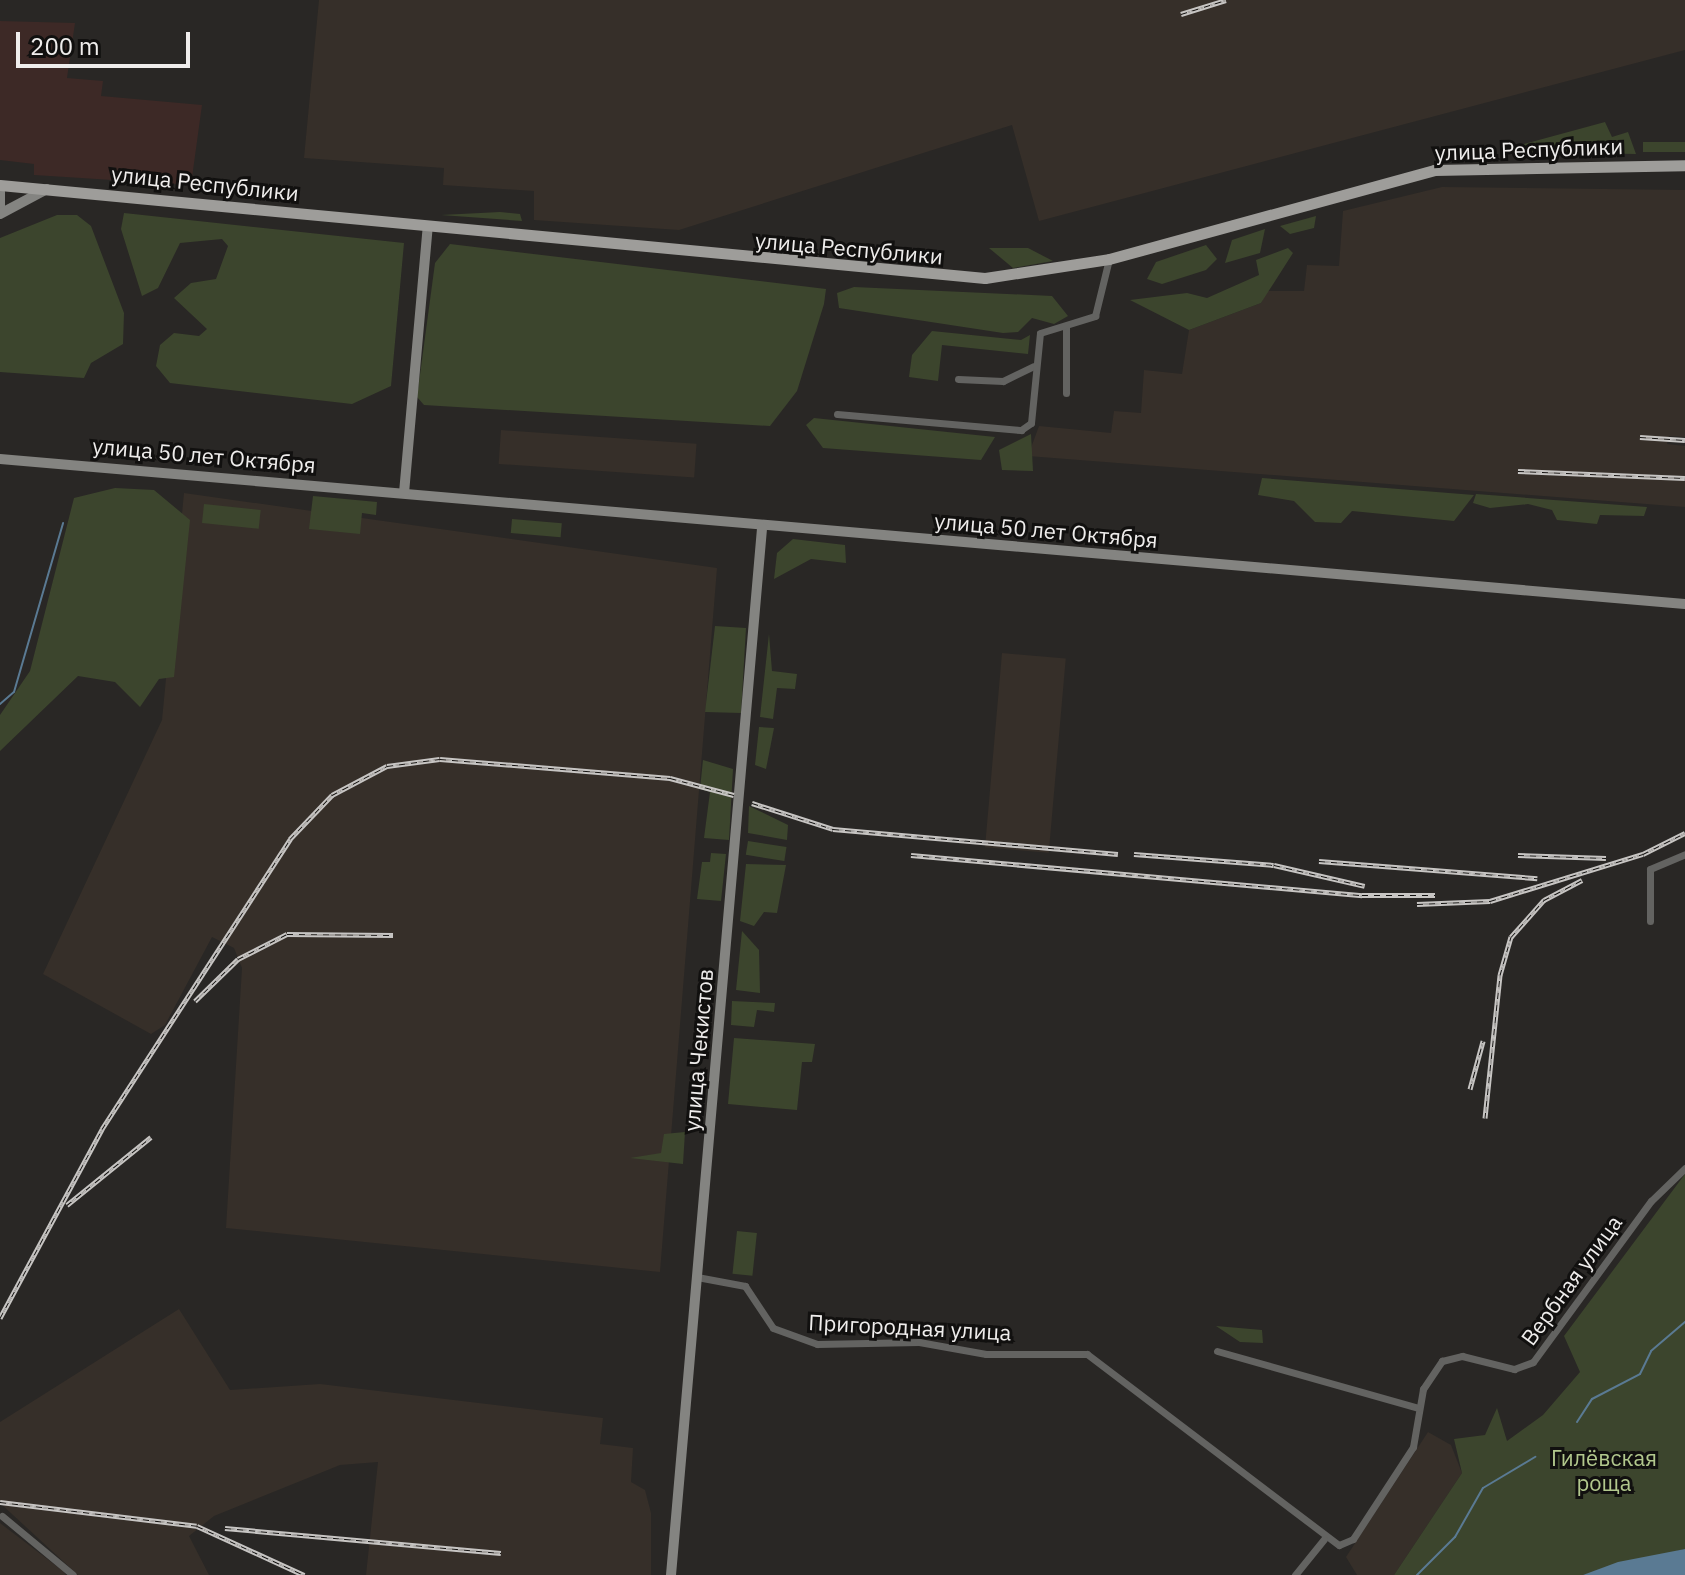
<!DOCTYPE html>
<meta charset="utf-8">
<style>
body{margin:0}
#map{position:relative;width:1685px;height:1575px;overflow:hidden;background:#292725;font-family:"IBM Plex Sans",sans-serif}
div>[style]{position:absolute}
.commercial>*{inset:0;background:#3d2926}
.built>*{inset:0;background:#362f29;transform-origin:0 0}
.green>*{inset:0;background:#3c452d;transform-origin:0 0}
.water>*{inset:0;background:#5a7a93}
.stream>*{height:2px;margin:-1px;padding:0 1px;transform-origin:1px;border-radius:1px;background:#5a7a93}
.street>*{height:7px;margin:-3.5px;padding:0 3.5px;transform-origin:3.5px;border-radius:3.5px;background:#636361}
.secondary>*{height:10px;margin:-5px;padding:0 5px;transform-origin:5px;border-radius:5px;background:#848481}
.primary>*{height:11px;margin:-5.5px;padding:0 5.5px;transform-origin:5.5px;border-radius:5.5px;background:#9e9d9a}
.rail>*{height:5px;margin-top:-2.5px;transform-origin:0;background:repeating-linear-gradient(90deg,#11100f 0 6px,#c7c5c3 0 12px);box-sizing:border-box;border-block:2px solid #c7c5c3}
span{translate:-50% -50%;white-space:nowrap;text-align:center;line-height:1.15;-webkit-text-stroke:6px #11100f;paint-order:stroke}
.street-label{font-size:22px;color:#efedec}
.park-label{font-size:22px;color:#b2c88d}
.scale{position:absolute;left:16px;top:32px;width:174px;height:36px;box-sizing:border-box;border:4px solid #efedec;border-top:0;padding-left:10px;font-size:24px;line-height:28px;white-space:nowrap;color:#efedec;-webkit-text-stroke:6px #11100f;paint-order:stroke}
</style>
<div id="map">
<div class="commercial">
<i style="clip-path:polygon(0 21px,75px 23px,67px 78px,103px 81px,101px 96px,202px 105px,191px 185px,34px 175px,34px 164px,0 160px)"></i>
</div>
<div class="built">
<i style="clip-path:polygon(319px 0,1685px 0,1685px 50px,1039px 221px,1012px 125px,679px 230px,534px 220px,534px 191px,443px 185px,444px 168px,304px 158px)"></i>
<i style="clip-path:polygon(1442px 187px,1685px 190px,1685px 437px,1669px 436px,1667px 444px,1685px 446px,1685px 507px,1028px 456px,1039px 426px,1111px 433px,1114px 411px,1141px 413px,1144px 370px,1182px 374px,1189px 330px,1261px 303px,1267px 291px,1304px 291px,1307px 265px,1339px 266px,1343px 211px)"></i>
<i style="left:501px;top:430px;width:196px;height:34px;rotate:4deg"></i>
<i style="clip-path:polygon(184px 493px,717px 568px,660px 1272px,226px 1228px,242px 968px,234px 948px,212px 937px,165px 1025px,151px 1034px,43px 974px,162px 720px)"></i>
<i style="left:1002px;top:653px;width:64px;height:195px;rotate:5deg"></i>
<i style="clip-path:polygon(179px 1309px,230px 1390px,320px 1384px,603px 1418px,600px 1444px,633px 1448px,631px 1482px,645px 1490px,651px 1513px,651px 1575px,366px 1575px,378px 1462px,340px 1465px,214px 1516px,189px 1536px,209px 1575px,78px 1575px,0 1503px,0 1422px)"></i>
<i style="clip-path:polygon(1428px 1432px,1451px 1445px,1462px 1473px,1394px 1575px,1357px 1575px,1346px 1557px)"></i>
<i style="clip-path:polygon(0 1523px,63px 1571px,66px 1575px,0 1575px)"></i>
</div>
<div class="green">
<i style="clip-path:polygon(1605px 122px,1612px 137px,1628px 132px,1636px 154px,1519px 152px,1520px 145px)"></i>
<i style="left:1685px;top:142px;width:10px;height:42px;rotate:90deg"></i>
<i style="clip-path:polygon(500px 212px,520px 214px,522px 221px,441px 215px)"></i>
<i style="clip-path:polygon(124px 213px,404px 243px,391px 386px,352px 404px,170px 383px,156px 366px,160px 345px,174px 333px,199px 336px,207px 329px,174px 298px,191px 283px,216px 279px,228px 246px,222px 239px,180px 243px,158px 288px,142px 296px,121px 229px)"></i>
<i style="clip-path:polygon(57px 215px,77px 215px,91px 226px,124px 313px,123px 344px,91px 363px,84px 378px,0 372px,0 238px)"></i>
<i style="clip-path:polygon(1316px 216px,1314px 228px,1290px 234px,1280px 226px)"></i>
<i style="clip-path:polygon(1265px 229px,1260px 253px,1225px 263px,1232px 240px)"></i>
<i style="clip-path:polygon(450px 244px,826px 289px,824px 304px,797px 391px,770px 426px,424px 405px,417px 397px,435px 263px)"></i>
<i style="clip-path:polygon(1206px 245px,1217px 259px,1206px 270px,1162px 284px,1147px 279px,1156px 262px)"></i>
<i style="clip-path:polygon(989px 248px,1028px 248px,1053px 261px,1013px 268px)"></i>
<i style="clip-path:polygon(1288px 248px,1293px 253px,1261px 303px,1189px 330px,1130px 300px,1187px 293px,1207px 298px,1259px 275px,1256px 260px)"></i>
<i style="clip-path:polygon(854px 287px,1052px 296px,1068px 316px,1054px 324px,1032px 318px,1018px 332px,1003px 333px,839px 308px,837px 293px)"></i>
<i style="clip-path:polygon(932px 331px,1021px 340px,1030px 335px,1028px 354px,942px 345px,938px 381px,909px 377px,912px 355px)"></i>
<i style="clip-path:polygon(814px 418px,995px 437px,981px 460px,823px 448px,806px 425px)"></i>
<i style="clip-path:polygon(1031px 434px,1033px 471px,1002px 470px,999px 450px)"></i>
<i style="clip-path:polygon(1262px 478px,1474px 495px,1454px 521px,1352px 511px,1341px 523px,1315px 522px,1294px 501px,1258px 495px)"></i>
<i style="clip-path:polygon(115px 488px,154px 490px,190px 520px,174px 677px,159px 679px,140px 707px,115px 682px,78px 676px,0 751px,0 715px,30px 671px,74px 498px)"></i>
<i style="clip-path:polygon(1476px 494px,1647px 507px,1644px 516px,1600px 515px,1597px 524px,1557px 520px,1552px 510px,1528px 504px,1490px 508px,1473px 503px)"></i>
<i style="clip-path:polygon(313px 496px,377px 502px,376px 515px,362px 513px,360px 534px,309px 529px)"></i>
<i style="left:204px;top:504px;width:57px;height:19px;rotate:6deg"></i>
<i style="left:512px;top:519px;width:50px;height:14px;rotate:5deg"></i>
<i style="clip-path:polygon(793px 539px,845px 545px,846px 563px,811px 559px,774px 579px,777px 553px)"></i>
<i style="clip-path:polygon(715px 626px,746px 628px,741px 713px,705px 712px)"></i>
<i style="clip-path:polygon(769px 634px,772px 671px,797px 674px,795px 689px,777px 688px,773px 719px,760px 717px)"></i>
<i style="clip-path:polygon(759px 727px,774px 728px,766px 769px,755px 765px)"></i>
<i style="clip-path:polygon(703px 760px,733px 769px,729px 840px,704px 838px,710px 792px,700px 789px)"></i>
<i style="clip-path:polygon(749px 806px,788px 825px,787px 840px,748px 833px)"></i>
<i style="left:748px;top:841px;width:39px;height:14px;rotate:9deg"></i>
<i style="clip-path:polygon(711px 853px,726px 854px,721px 901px,697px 899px,702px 862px,710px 862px)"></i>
<i style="clip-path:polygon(746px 864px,786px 865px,777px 913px,764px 912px,754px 926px,740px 921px)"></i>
<i style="clip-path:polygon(742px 931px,759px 950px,760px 993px,736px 990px)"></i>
<i style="clip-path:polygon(732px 1001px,775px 1003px,774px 1012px,757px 1010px,754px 1027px,731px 1025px)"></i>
<i style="clip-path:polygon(734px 1038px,815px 1044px,812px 1062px,802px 1062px,797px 1110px,728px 1104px)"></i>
<i style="clip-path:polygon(685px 1132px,683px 1164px,630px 1158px,661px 1153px,664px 1134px)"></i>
<i style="clip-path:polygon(1685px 1174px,1685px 1549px,1583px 1575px,1394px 1575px,1462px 1473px,1454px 1439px,1485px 1435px,1497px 1408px,1507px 1441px,1543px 1415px,1580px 1372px,1564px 1336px)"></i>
<i style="left:737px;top:1231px;width:20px;height:43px;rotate:6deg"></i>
<i style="clip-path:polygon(1216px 1326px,1262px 1330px,1263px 1343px,1240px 1342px)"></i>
</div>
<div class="water">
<i style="clip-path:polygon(1685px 1549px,1685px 1575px,1583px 1575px,1618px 1562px)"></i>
</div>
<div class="stream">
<i style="left:0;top:704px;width:18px;rotate:-41deg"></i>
<i style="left:14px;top:692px;width:176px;rotate:-73.8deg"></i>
<i style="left:1577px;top:1422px;width:27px;rotate:-57deg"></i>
<i style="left:1592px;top:1399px;width:54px;rotate:-27.5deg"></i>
<i style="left:1640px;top:1374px;width:25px;rotate:-64deg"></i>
<i style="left:1651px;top:1351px;width:45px;rotate:-40.5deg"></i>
<i style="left:1417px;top:1575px;width:54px;rotate:-45deg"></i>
<i style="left:1455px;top:1537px;width:56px;rotate:-60.3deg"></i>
<i style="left:1483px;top:1488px;width:61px;rotate:-30.8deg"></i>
</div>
<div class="street">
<i style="left:1066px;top:327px;width:66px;rotate:90deg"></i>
<i style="left:958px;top:379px;width:45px;rotate:2.5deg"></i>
<i style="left:1003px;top:381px;width:34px;rotate:-26deg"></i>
<i style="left:837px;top:414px;width:185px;rotate:5deg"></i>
<i style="left:1021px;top:430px;width:12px;rotate:-35deg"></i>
<i style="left:1031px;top:423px;width:90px;rotate:-84.3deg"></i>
<i style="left:1040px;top:333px;width:58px;rotate:-17.2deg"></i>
<i style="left:1095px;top:316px;width:59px;rotate:-76.2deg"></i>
<i style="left:1650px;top:921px;width:52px;rotate:-90deg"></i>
<i style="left:1650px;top:869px;width:38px;rotate:-23deg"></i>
<i style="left:697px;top:1277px;width:49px;rotate:10.6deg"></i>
<i style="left:745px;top:1286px;width:50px;rotate:56.3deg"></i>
<i style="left:773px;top:1328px;width:47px;rotate:20deg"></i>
<i style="left:817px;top:1344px;width:102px;rotate:-1.1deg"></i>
<i style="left:919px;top:1342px;width:68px;rotate:10.2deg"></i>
<i style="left:986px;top:1354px;width:101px"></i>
<i style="left:1087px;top:1354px;width:316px;rotate:37.2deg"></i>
<i style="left:1339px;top:1545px;width:15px;rotate:-23deg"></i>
<i style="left:1353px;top:1539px;width:110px;rotate:-56.9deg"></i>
<i style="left:1413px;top:1447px;width:59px;rotate:-80.2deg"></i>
<i style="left:1423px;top:1389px;width:34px;rotate:-56deg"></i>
<i style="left:1442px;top:1361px;width:21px;rotate:-14deg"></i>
<i style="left:1462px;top:1356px;width:54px;rotate:14deg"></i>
<i style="left:1514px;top:1369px;width:20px;rotate:-20deg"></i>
<i style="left:1533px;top:1362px;width:200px;rotate:-53.8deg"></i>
<i style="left:1651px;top:1201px;width:47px;rotate:-44.1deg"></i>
<i style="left:1217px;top:1351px;width:209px;rotate:15.8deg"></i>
<i style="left:2px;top:1516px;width:92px;rotate:39.7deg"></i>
<i style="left:1295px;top:1575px;width:46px;rotate:-51.1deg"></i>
</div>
<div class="secondary">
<i style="left:0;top:192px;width:21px;rotate:90deg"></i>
<i style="left:0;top:214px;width:53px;rotate:-28deg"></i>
<i style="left:0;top:459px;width:1691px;rotate:4.92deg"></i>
<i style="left:404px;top:493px;width:268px;rotate:-84.9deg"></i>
<i style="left:671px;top:1575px;width:1051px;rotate:-85.03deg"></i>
</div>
<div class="primary">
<i style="left:0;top:185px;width:989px;rotate:5.39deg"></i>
<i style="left:985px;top:278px;width:125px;rotate:-8.7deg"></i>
<i style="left:1109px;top:259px;width:337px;rotate:-15.3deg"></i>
<i style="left:1434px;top:170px;width:251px;rotate:-1.1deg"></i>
</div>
<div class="rail">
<i style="left:1181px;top:14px;width:47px;rotate:-17.3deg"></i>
<i style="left:1640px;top:437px;width:45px;rotate:3.8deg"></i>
<i style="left:1518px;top:471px;width:167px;rotate:2.4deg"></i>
<i style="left:752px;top:803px;width:85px;rotate:17.8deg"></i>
<i style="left:833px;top:829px;width:286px;rotate:5deg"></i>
<i style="left:1134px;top:854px;width:140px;rotate:4.5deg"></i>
<i style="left:1274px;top:865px;width:93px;rotate:13deg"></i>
<i style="left:911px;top:855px;width:453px;rotate:5.1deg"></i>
<i style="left:1362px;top:895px;width:73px"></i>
<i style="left:1518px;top:855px;width:88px;rotate:2deg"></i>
<i style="left:1319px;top:861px;width:219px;rotate:4.5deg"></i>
<i style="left:1417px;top:904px;width:73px;rotate:-2.4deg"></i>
<i style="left:1490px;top:901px;width:160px;rotate:-17.1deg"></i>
<i style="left:1643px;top:854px;width:47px;rotate:-26.6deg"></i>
<i style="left:195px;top:1001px;width:60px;rotate:-44.3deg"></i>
<i style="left:238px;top:959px;width:55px;rotate:-27deg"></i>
<i style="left:287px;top:934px;width:106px;rotate:0.5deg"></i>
<i style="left:1470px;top:1089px;width:50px;rotate:-74.8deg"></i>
<i style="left:1485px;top:1118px;width:144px;rotate:-84deg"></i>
<i style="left:1500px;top:975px;width:40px;rotate:-74deg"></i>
<i style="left:1511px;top:937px;width:50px;rotate:-48.3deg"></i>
<i style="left:1544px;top:900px;width:43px;rotate:-27.8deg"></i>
<i style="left:67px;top:1205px;width:108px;rotate:-39deg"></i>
<i style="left:0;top:1318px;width:215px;rotate:-61.6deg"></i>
<i style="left:102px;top:1129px;width:346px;rotate:-57deg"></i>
<i style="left:290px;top:839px;width:61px;rotate:-46.3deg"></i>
<i style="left:332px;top:795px;width:62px;rotate:-27.8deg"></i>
<i style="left:387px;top:766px;width:53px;rotate:-7.5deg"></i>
<i style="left:440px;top:759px;width:231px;rotate:4.7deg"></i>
<i style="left:670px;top:778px;width:66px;rotate:14.9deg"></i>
<i style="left:0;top:1502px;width:198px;rotate:6.9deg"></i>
<i style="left:197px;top:1526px;width:118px;rotate:24.6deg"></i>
<i style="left:225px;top:1528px;width:277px;rotate:5.2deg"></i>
</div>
<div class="street-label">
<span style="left:1529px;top:149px;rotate:-2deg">улица Республики</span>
<span style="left:205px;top:183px;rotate:6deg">улица Республики</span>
<span style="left:849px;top:248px;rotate:5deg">улица Республики</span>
<span style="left:204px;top:455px;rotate:5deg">улица 50 лет Октября</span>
<span style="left:1046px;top:530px;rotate:5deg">улица 50 лет Октября</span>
<span style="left:698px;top:1050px;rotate:-85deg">улица Чекистов</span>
<span style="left:1571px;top:1280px;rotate:-54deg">Вербная улица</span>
<span style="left:910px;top:1327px;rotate:3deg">Пригородная улица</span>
</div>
<div class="park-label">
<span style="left:1604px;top:1470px">Гилёвская<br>роща</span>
</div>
<div class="scale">200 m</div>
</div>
